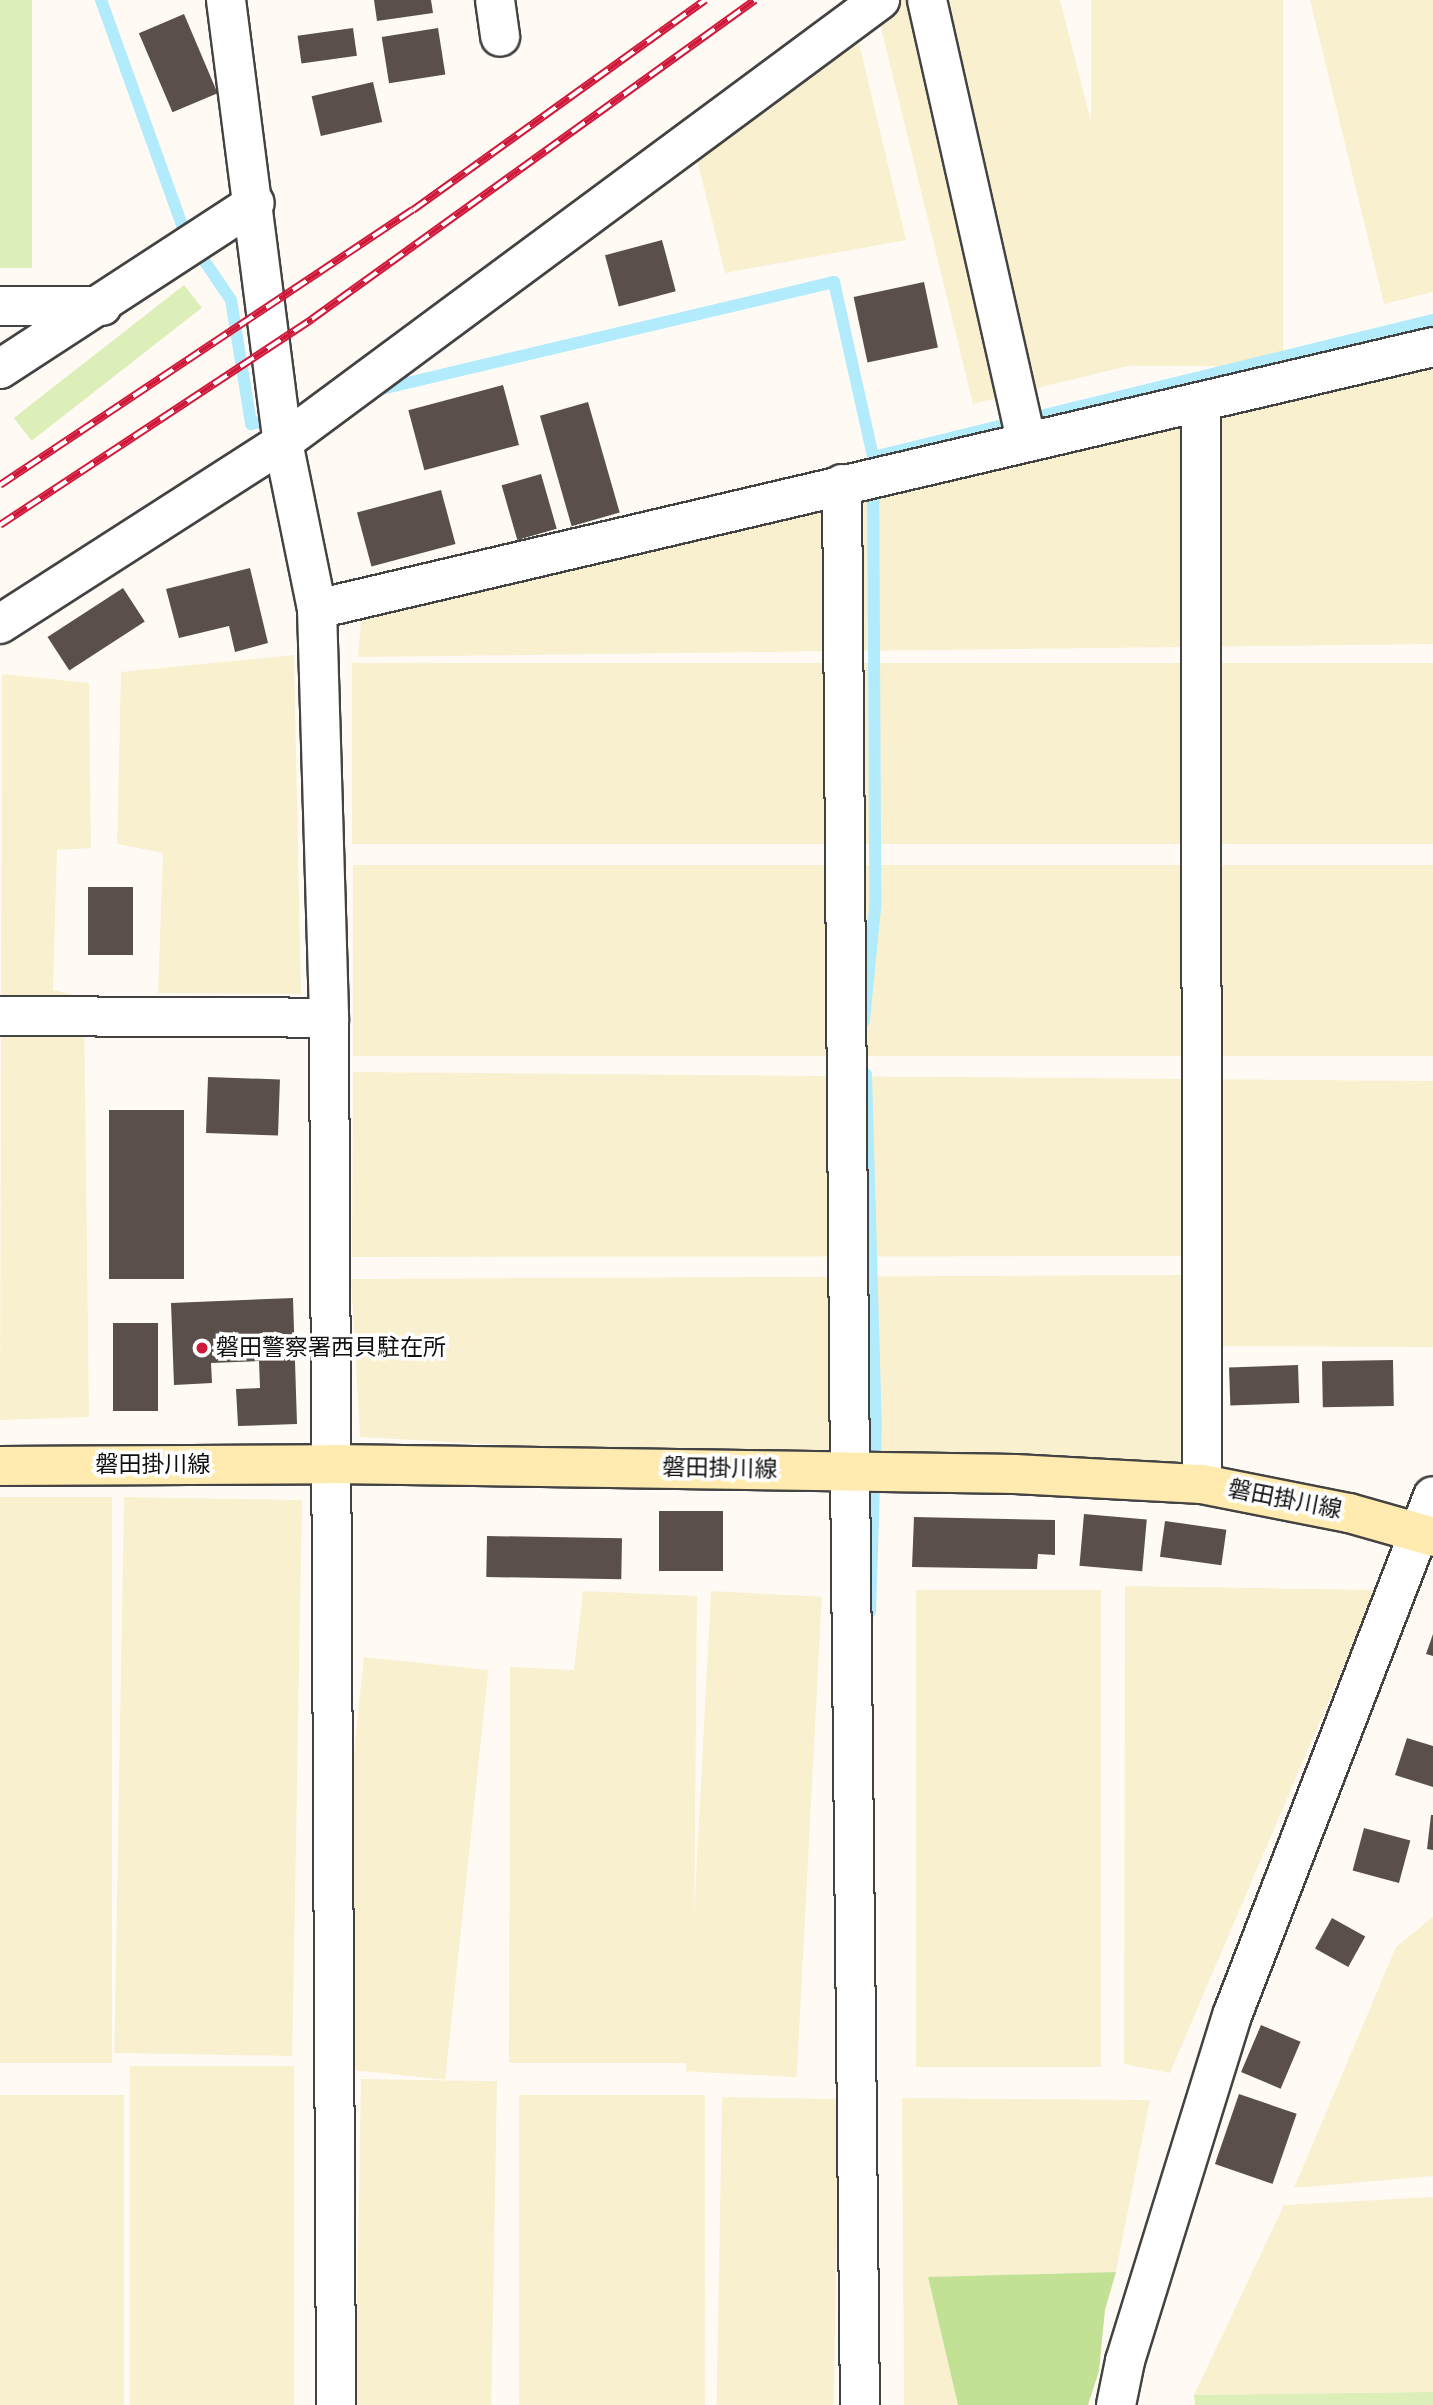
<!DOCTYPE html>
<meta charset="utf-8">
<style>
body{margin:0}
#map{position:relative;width:1433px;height:2405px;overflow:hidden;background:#fffbf4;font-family:"Roboto Serif","Noto Sans JP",serif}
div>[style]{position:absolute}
.farmland>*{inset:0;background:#f9f0d0;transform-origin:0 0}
.green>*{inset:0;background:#dcefb8;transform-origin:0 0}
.forest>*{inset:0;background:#c2e195}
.stream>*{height:12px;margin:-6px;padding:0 6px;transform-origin:6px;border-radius:6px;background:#b2ebfc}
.building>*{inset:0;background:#5a4f4b;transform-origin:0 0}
.roads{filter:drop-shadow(2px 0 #434343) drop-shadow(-2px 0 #434343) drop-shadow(0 2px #434343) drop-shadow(0 -2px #434343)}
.minor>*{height:38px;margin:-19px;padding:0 19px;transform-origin:19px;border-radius:19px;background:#fff}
.tertiary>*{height:38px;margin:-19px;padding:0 19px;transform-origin:19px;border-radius:19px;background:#fff}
.secondary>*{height:38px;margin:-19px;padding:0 19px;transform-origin:19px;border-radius:19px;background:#ffebaf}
.rail>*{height:8px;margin-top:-4px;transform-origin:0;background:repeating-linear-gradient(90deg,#fff 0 16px,#d0183a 0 32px);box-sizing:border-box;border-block:2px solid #d0183a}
.dots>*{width:19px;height:19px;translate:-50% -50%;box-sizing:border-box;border:4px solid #fff;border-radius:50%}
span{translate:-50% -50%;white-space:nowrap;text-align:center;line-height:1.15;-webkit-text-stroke:7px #fff;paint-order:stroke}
.poi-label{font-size:23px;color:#101010}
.left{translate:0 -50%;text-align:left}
.street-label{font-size:23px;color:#101010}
</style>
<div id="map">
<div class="farmland">
<i style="clip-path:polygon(880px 0,1060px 0,1152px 360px,973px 404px,875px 3px)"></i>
<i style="left:1091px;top:0;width:192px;height:366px"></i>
<i style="clip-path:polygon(1310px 0,1433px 0,1433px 292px,1384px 304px)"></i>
<i style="clip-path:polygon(853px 18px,906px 240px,725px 273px,692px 139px)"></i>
<i style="clip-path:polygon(1433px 348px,1433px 644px,358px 657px,361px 621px)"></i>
<i style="clip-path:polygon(294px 655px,301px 994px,158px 993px,163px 853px,117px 844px,121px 672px)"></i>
<i style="left:352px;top:663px;width:1081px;height:181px"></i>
<i style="clip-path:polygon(2px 674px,89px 683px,91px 848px,57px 850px,53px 990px,84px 997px,89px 1417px,0 1420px)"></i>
<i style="left:353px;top:865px;width:1080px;height:191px"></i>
<i style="clip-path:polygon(353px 1072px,1433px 1081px,1433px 1347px,1203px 1346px,1202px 1484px,360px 1437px,351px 1279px,1202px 1275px,1211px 1256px,352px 1257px)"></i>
<i style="left:112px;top:1497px;width:566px;height:112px;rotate:90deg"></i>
<i style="left:124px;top:1497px;width:178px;height:556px;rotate:1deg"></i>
<i style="clip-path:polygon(1125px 1586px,1376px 1590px,1170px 2073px,1124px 2064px)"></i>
<i style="left:1101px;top:1590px;width:477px;height:185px;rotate:90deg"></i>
<i style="clip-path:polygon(583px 1591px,697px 1596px,693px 2063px,509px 2063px,510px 1667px,574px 1670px)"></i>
<i style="left:711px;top:1591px;width:111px;height:481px;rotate:3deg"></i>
<i style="left:364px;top:1657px;width:125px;height:412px;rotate:6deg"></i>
<i style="clip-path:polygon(1433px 1917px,1433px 2176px,1294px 2188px,1396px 1947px)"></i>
<i style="left:294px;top:2066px;width:339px;height:164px;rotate:90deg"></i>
<i style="left:361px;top:2079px;width:136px;height:326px;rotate:1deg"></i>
<i style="left:0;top:2095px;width:124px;height:310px"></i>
<i style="left:519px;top:2095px;width:186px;height:310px"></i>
<i style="left:722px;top:2097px;width:117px;height:308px;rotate:1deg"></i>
<i style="clip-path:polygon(902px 2098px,1150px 2100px,1116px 2272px,928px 2277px,958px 2405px,904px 2405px)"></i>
<i style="clip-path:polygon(1433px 2197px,1433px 2392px,1194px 2395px,1284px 2205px)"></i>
</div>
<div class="green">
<i style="left:0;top:0;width:32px;height:268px"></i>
<i style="left:184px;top:285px;width:29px;height:216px;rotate:52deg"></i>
<i style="clip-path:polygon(1433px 2392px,1433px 2405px,1195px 2405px,1194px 2395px)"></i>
</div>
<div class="forest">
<i style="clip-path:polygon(1116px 2272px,1105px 2310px,1099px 2371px,1088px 2405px,958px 2405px,928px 2277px)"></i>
</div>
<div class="stream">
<i style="left:101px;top:0;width:245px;rotate:70.2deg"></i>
<i style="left:184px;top:231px;width:83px;rotate:55.7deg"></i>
<i style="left:231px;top:300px;width:126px;rotate:80.8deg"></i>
<i style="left:251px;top:424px;width:25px;rotate:-14deg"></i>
<i style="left:373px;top:391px;width:474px;rotate:-13.3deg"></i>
<i style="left:834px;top:282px;width:179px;rotate:77.4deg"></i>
<i style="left:873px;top:457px;width:451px;rotate:89.7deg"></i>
<i style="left:875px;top:908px;width:114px;rotate:95.6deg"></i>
<i style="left:873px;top:457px;width:577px;rotate:-13.75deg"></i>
<i style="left:866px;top:1074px;width:348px;rotate:88.4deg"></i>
<i style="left:876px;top:1422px;width:190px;rotate:91.8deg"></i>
</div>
<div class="building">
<i style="clip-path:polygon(374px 0,431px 0,433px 13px,377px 21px)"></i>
<i style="left:184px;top:14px;width:86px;height:49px;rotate:67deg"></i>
<i style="left:353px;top:28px;width:28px;height:56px;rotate:82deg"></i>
<i style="left:438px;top:28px;width:47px;height:57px;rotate:81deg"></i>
<i style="left:373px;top:82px;width:41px;height:63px;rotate:77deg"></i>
<i style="left:662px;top:240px;width:53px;height:59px;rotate:75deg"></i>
<i style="left:924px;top:282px;width:67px;height:72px;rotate:78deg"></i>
<i style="left:503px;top:385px;width:62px;height:98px;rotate:75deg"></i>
<i style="left:588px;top:402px;width:115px;height:50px;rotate:74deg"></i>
<i style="left:541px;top:474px;width:57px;height:41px;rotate:74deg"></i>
<i style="left:441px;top:490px;width:56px;height:87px;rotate:75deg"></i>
<i style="clip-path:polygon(250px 568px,268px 643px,235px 652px,229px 626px,179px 638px,166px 589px)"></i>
<i style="left:123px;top:588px;width:40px;height:90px;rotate:57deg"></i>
<i style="left:88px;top:887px;width:45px;height:68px"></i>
<i style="left:208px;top:1077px;width:72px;height:56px;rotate:2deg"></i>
<i style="left:109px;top:1110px;width:75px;height:169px"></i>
<i style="clip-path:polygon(293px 1298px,297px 1424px,238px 1426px,236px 1389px,260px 1388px,259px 1361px,211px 1363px,212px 1383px,174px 1385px,171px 1303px)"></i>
<i style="left:113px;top:1323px;width:45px;height:88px"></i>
<i style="left:1393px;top:1360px;width:46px;height:71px;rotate:89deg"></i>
<i style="left:1298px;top:1365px;width:38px;height:69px;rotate:88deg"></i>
<i style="left:659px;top:1511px;width:64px;height:60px"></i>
<i style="left:1084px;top:1514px;width:63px;height:52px;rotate:5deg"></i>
<i style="clip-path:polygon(914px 1517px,1055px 1520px,1055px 1555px,1038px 1554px,1037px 1569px,912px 1567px)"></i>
<i style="left:1165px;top:1521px;width:62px;height:36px;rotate:8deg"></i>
<i style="left:487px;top:1536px;width:135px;height:41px;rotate:1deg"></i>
<i style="clip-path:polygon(1433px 1634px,1433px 1656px,1426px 1654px)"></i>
<i style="clip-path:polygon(1407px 1738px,1433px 1746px,1433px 1787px,1395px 1775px)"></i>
<i style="clip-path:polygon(1431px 1815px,1433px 1815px,1433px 1850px,1427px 1849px)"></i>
<i style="left:1364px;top:1828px;width:48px;height:44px;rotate:15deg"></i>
<i style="left:1332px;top:1918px;width:38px;height:35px;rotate:29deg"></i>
<i style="left:1261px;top:2025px;width:43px;height:51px;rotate:23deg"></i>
<i style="left:1239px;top:2094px;width:61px;height:74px;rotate:19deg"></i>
</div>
<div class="roads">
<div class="minor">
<i style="left:495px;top:0;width:37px;rotate:82deg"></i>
<i style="left:927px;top:0;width:453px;rotate:77.3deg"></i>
<i style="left:0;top:306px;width:102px"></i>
<i style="left:0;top:369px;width:304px;rotate:-33.1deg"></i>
<i style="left:1201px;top:403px;width:1081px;rotate:89.95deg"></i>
<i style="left:842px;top:484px;width:986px;rotate:89.54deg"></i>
<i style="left:317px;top:609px;width:1146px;rotate:-13.21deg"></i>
<i style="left:0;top:624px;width:336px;rotate:-32.7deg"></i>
<i style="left:283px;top:442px;width:743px;rotate:-36.52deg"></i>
<i style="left:0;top:1016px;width:329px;rotate:0.3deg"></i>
<i style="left:1116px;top:2405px;width:45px;rotate:-78.4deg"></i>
<i style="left:1125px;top:2361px;width:364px;rotate:-72.8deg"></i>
<i style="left:1233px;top:2013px;width:554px;rotate:-68.85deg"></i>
</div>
<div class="tertiary">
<i style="left:226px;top:0;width:446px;rotate:82.7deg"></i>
<i style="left:283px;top:442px;width:170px;rotate:78.5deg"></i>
<i style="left:317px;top:609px;width:409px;rotate:88.3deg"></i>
<i style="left:329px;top:1018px;width:1387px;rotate:89.71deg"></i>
<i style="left:850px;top:1470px;width:935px;rotate:89.39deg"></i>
</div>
<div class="secondary">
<i style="left:0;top:1466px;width:332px;rotate:-0.3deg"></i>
<i style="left:332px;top:1464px;width:683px;rotate:0.84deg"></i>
<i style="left:1015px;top:1474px;width:187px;rotate:3.1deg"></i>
<i style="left:1202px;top:1484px;width:150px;rotate:11.2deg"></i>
<i style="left:1349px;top:1513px;width:87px;rotate:15.9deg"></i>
</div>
</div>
<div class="rail">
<i style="left:0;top:485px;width:496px;rotate:-33.7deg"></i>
<i style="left:413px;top:210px;width:360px;rotate:-35.7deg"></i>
<i style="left:0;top:525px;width:374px;rotate:-33.4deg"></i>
<i style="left:312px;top:319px;width:546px;rotate:-35.76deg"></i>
</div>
<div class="dots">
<i style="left:202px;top:1348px;background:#d0183a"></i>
</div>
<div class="poi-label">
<span class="left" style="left:216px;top:1348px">磐田警察署西貝駐在所</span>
</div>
<div class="street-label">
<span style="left:153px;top:1465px">磐田掛川線</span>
<span style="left:720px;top:1469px;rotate:1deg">磐田掛川線</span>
<span style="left:1285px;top:1500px;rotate:11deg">磐田掛川線</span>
</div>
</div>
